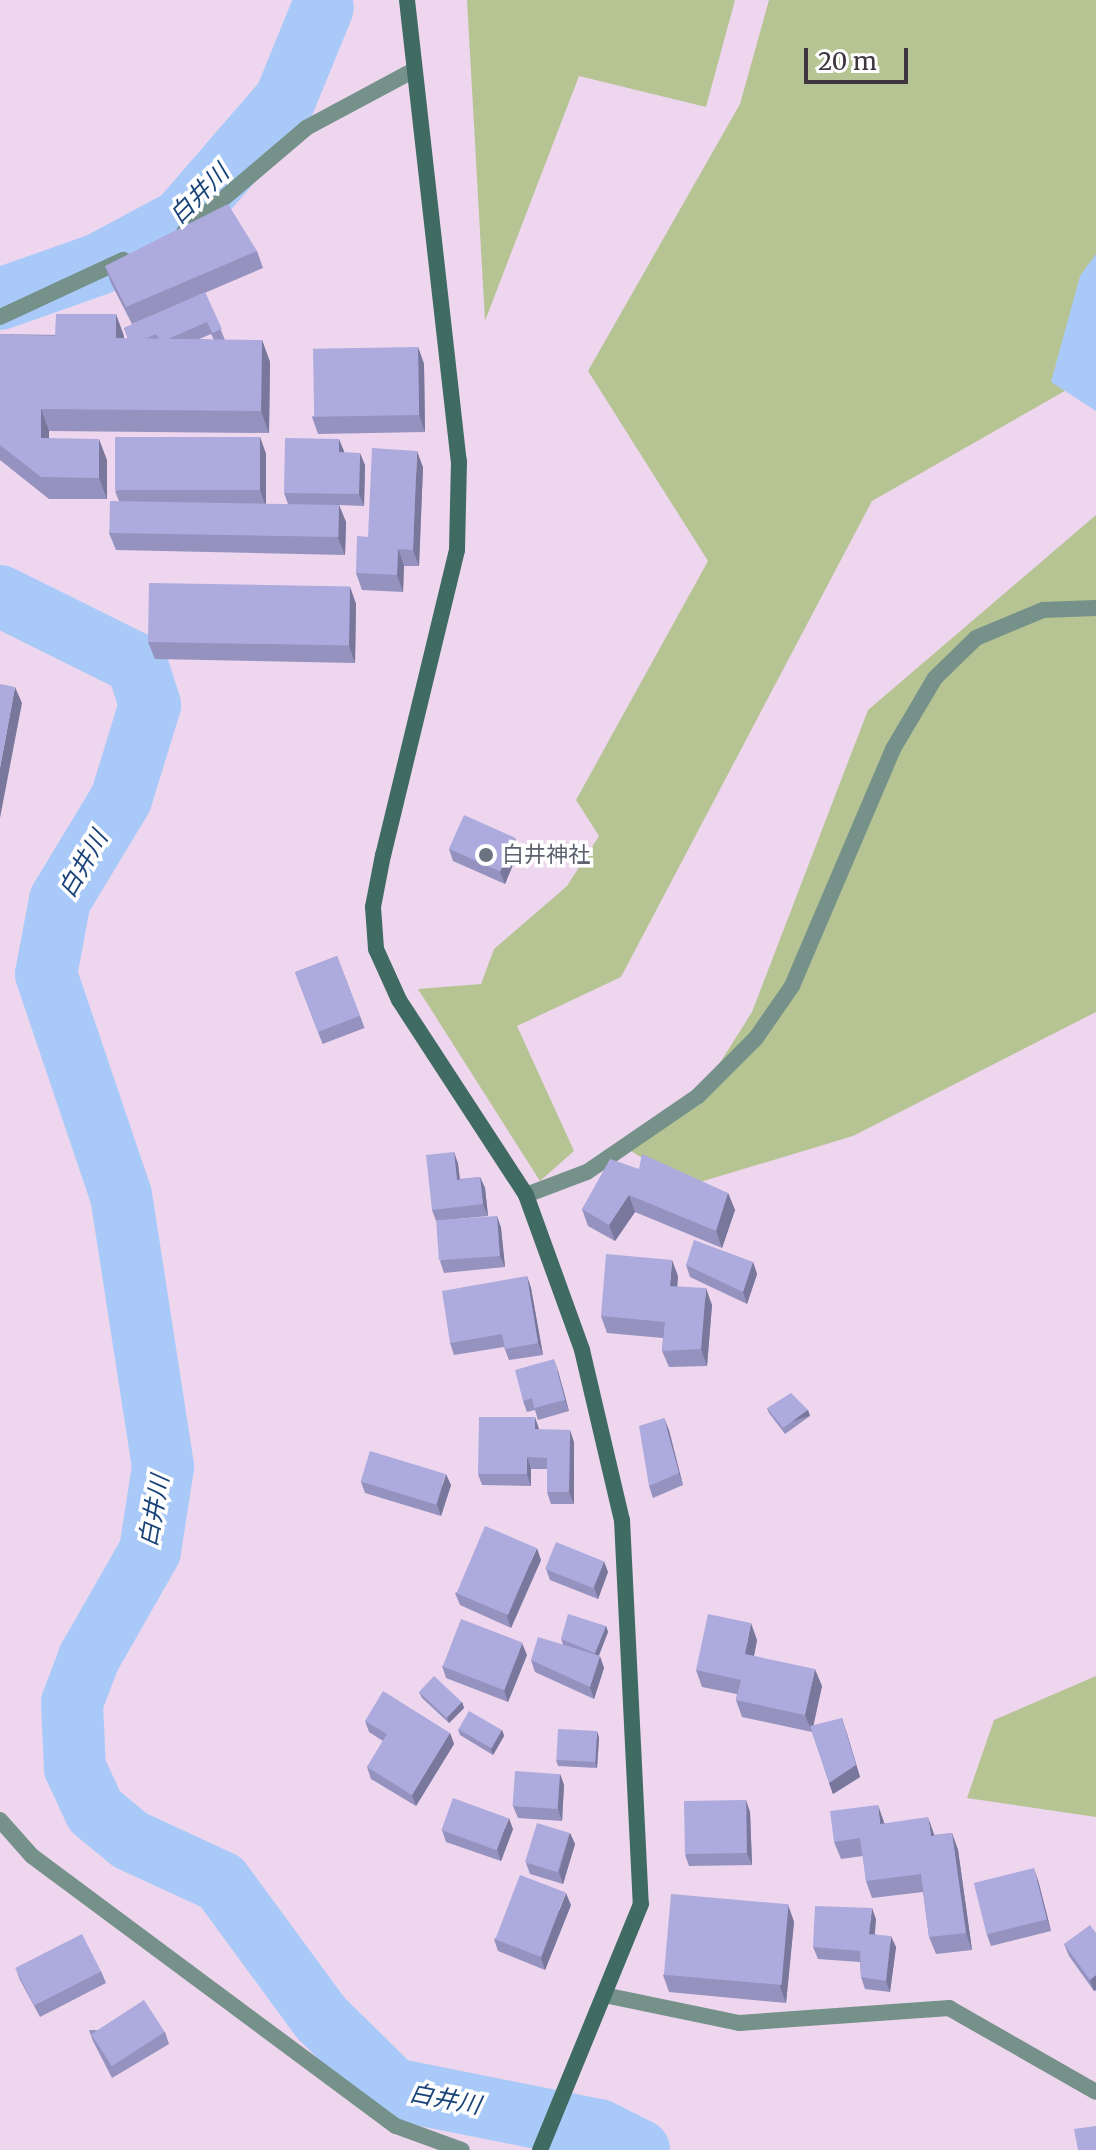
<!DOCTYPE html>
<meta charset="utf-8">
<style>
body{margin:0}
#map{position:relative;width:1096px;height:2150px;overflow:hidden;background:#edd6ee;font-family:Merriweather,"Noto Sans JP",serif}
div>[style]{position:absolute}
.green>*{inset:0;background:#b6c494}
.water>*{inset:0;background:#a9caf8}
.stream>*{height:10px;margin:-5px;padding:0 5px;transform-origin:5px;border-radius:5px;background:#a9caf8}
.river>*{height:62px;margin:-31px;padding:0 31px;transform-origin:31px;border-radius:31px;background:#a9caf8}
.street>*{height:16px;margin:-8px;padding:0 8px;transform-origin:8px;border-radius:8px;background:#75918a}
.secondary>*{height:16px;margin:-8px;padding:0 8px;transform-origin:8px;border-radius:8px;background:#406b62}
.wall>*{inset:0;background:#9592bf;transform-origin:0 0}
.shaded-wall>*{inset:0;background:#79779b;transform-origin:0 0}
.building>*{inset:0;background:#adaade;transform-origin:0 0}
.dots>*{width:22px;height:22px;translate:-50% -50%;box-sizing:border-box;border:4px solid #fff;border-radius:50%}
span{translate:-50% -50%;white-space:nowrap;text-align:center;line-height:1.15;-webkit-text-stroke:7px #fff;paint-order:stroke}
.worship-label{font-size:22px;color:#5b616d}
.left{translate:0 -50%;text-align:left}
.water-label{font-size:24px;color:#1a437a;font-style:italic}
.scale{position:absolute;left:804px;top:48px;width:104px;height:36px;box-sizing:border-box;border:4px solid #3e353f;border-top:0;padding-left:10px;font-size:24px;line-height:28px;white-space:nowrap;color:#3e353f;-webkit-text-stroke:6px #fff;paint-order:stroke}
</style>
<div id="map">
<div class="green">
<i style="clip-path:polygon(467px 0,735px 0,706px 107px,579px 76px,485px 321px)"></i>
<i style="clip-path:polygon(769px 0,1096px 0,1096px 393px,1084px 380px,872px 501px,621px 977px,517px 1026px,574px 1151px,540px 1181px,418px 989px,481px 984px,494px 949px,567px 886px,599px 836px,576px 800px,708px 561px,588px 371px,740px 104px)"></i>
<i style="clip-path:polygon(1096px 515px,1096px 1012px,853px 1136px,687px 1186px,631px 1151px,699px 1096px,752px 1012px,868px 710px)"></i>
<i style="clip-path:polygon(1096px 1676px,1096px 1817px,967px 1798px,994px 1720px)"></i>
</div>
<div class="water">
<i style="clip-path:polygon(1096px 254px,1096px 411px,1051px 382px,1080px 276px)"></i>
</div>
<div class="stream">
<i style="left:323px;top:7px;width:7px;rotate:-82deg"></i>
</div>
<div class="river">
<i style="left:0;top:299px;width:105px;rotate:-19.5deg"></i>
<i style="left:99px;top:264px;width:93px;rotate:-28.2deg"></i>
<i style="left:181px;top:220px;width:159px;rotate:-49.1deg"></i>
<i style="left:285px;top:100px;width:100px;rotate:-67.8deg"></i>
<i style="left:0;top:596px;width:153px;rotate:26.4deg"></i>
<i style="left:137px;top:664px;width:43px;rotate:72.4deg"></i>
<i style="left:150px;top:705px;width:98px;rotate:107.1deg"></i>
<i style="left:121px;top:799px;width:118px;rotate:121.1deg"></i>
<i style="left:60px;top:900px;width:75px;rotate:100.7deg"></i>
<i style="left:46px;top:974px;width:233px;rotate:71.3deg"></i>
<i style="left:121px;top:1195px;width:275px;rotate:81.2deg"></i>
<i style="left:163px;top:1467px;width:85px;rotate:98.8deg"></i>
<i style="left:150px;top:1551px;width:123px;rotate:119.7deg"></i>
<i style="left:89px;top:1658px;width:48px;rotate:110.7deg"></i>
<i style="left:72px;top:1703px;width:65px;rotate:87.4deg"></i>
<i style="left:75px;top:1768px;width:47px;rotate:65.1deg"></i>
<i style="left:95px;top:1811px;width:45px;rotate:39.6deg"></i>
<i style="left:130px;top:1840px;width:100px;rotate:24.8deg"></i>
<i style="left:221px;top:1882px;width:169px;rotate:53.7deg"></i>
<i style="left:321px;top:2018px;width:101px;rotate:44.6deg"></i>
<i style="left:393px;top:2089px;width:210px;rotate:11.3deg"></i>
<i style="left:599px;top:2130px;width:45px;rotate:26.6deg"></i>
</div>
<div class="street">
<i style="left:184px;top:232px;width:160px;rotate:-40.4deg"></i>
<i style="left:306px;top:128px;width:123px;rotate:-28.2deg"></i>
<i style="left:0;top:317px;width:136px;rotate:-24.9deg"></i>
<i style="left:526px;top:1195px;width:65px;rotate:-20.7deg"></i>
<i style="left:587px;top:1172px;width:135px;rotate:-34.4deg"></i>
<i style="left:698px;top:1096px;width:82px;rotate:-45deg"></i>
<i style="left:756px;top:1038px;width:63px;rotate:-55.3deg"></i>
<i style="left:792px;top:986px;width:258px;rotate:-66.9deg"></i>
<i style="left:893px;top:749px;width:82px;rotate:-59.4deg"></i>
<i style="left:935px;top:678px;width:57px;rotate:-44.3deg"></i>
<i style="left:976px;top:638px;width:73px;rotate:-22.7deg"></i>
<i style="left:1043px;top:610px;width:53px;rotate:-2.2deg"></i>
<i style="left:0;top:1820px;width:48px;rotate:48.4deg"></i>
<i style="left:32px;top:1856px;width:453px;rotate:36.6deg"></i>
<i style="left:396px;top:2126px;width:70px;rotate:20deg"></i>
<i style="left:609px;top:1996px;width:133px;rotate:11.7deg"></i>
<i style="left:739px;top:2023px;width:211px;rotate:-4.1deg"></i>
<i style="left:949px;top:2008px;width:169px;rotate:29.7deg"></i>
</div>
<div class="secondary">
<i style="left:407px;top:0;width:464px;rotate:83.6deg"></i>
<i style="left:459px;top:461px;width:89px;rotate:91.3deg"></i>
<i style="left:457px;top:550px;width:314px;rotate:103.6deg"></i>
<i style="left:383px;top:855px;width:53px;rotate:100.9deg"></i>
<i style="left:373px;top:907px;width:42px;rotate:85.9deg"></i>
<i style="left:376px;top:949px;width:56px;rotate:65.7deg"></i>
<i style="left:399px;top:1000px;width:233px;rotate:56.9deg"></i>
<i style="left:526px;top:1195px;width:165px;rotate:70.1deg"></i>
<i style="left:582px;top:1350px;width:175px;rotate:76.8deg"></i>
<i style="left:622px;top:1520px;width:384px;rotate:87.2deg"></i>
<i style="left:641px;top:1904px;width:266px;rotate:112.3deg"></i>
</div>
<div class="wall">
<i style="clip-path:polygon(257px 251px,263px 268px,132px 324px,111px 283px,105px 266px)"></i>
<i style="clip-path:polygon(evenodd,205px 292px,225px 340px,262px 340px,270px 362px,269px 433px,49px 431px,49px 438px,107px 460px,107px 499px,49px 499px,0 460px,0 334px,124px 336px,124px 338px,128px 339px,124px 328px,205px 292px,211px 334px,214px 340px,199px 339px,211px 334px)"></i>
<i style="clip-path:polygon(418px 347px,424px 364px,425px 432px,318px 434px,312px 417px)"></i>
<i style="clip-path:polygon(260px 437px,266px 454px,266px 504px,288px 504px,284px 493px,344px 451px,344px 452px,365px 465px,364px 506px,339px 505px,346px 522px,345px 555px,116px 550px,109px 533px,119px 501px,115px 491px)"></i>
<i style="clip-path:polygon(423px 467px,419px 566px,404px 566px,403px 592px,362px 590px,356px 573px,368px 537px)"></i>
<i style="clip-path:polygon(350px 587px,356px 604px,355px 663px,155px 659px,148px 642px)"></i>
<i style="clip-path:polygon(449px 849px,519px 850px,505px 884px,453px 861px)"></i>
<i style="left:337px;top:956px;width:77px;height:45px;rotate:69deg"></i>
<i style="clip-path:polygon(454px 1152px,458px 1164px,460px 1179px,480px 1177px,485px 1188px,488px 1216px,436px 1221px,432px 1210px)"></i>
<i style="clip-path:polygon(639px 1169px,728px 1193px,735px 1210px,722px 1248px,635px 1212px,615px 1241px,588px 1226px,582px 1209px)"></i>
<i style="clip-path:polygon(497px 1216px,501px 1228px,505px 1267px,444px 1273px,440px 1261px)"></i>
<i style="clip-path:polygon(753px 1262px,757px 1274px,747px 1304px,690px 1277px,686px 1265px)"></i>
<i style="clip-path:polygon(527px 1276px,531px 1288px,543px 1355px,509px 1360px,504px 1347px,454px 1355px,450px 1343px)"></i>
<i style="clip-path:polygon(678px 1276px,677px 1286px,712px 1305px,707px 1366px,669px 1367px,662px 1351px,663px 1338px,607px 1333px,601px 1316px)"></i>
<i style="clip-path:polygon(558px 1371px,569px 1411px,538px 1420px,535px 1410px,527px 1412px,523px 1401px)"></i>
<i style="clip-path:polygon(767px 1408px,808px 1410px,810px 1416px,785px 1434px,769px 1413px)"></i>
<i style="clip-path:polygon(664px 1418px,683px 1485px,653px 1498px,649px 1486px)"></i>
<i style="clip-path:polygon(539px 1430px,574px 1442px,574px 1504px,551px 1504px,547px 1492px,547px 1469px,531px 1469px,531px 1486px,482px 1485px,478px 1474px)"></i>
<i style="clip-path:polygon(361px 1482px,451px 1485px,441px 1516px,365px 1493px)"></i>
<i style="clip-path:polygon(541px 1560px,511px 1628px,460px 1605px,455px 1593px)"></i>
<i style="clip-path:polygon(546px 1569px,608px 1572px,598px 1599px,550px 1580px)"></i>
<i style="clip-path:polygon(606px 1626px,608px 1632px,599px 1656px,604px 1668px,594px 1699px,535px 1672px,531px 1660px,563px 1644px,561px 1639px)"></i>
<i style="clip-path:polygon(757px 1640px,754px 1656px,822px 1686px,813px 1726px,846px 1730px,860px 1777px,833px 1794px,812px 1732px,742px 1717px,736px 1700px,737px 1694px,702px 1687px,696px 1670px)"></i>
<i style="clip-path:polygon(527px 1655px,508px 1702px,446px 1678px,442px 1666px)"></i>
<i style="clip-path:polygon(419px 1692px,462px 1702px,464px 1708px,449px 1723px,422px 1698px)"></i>
<i style="clip-path:polygon(365px 1721px,450px 1733px,454px 1744px,416px 1806px,371px 1779px,367px 1767px,383px 1741px,369px 1732px)"></i>
<i style="clip-path:polygon(458px 1729px,502px 1730px,504px 1736px,493px 1755px,460px 1735px)"></i>
<i style="clip-path:polygon(599px 1737px,597px 1768px,558px 1766px,556px 1760px)"></i>
<i style="clip-path:polygon(560px 1774px,564px 1785px,562px 1821px,518px 1818px,513px 1806px)"></i>
<i style="clip-path:polygon(750px 1812px,752px 1865px,689px 1866px,685px 1855px)"></i>
<i style="clip-path:polygon(884px 1823px,934px 1835px,952px 1833px,958px 1850px,972px 1950px,936px 1954px,929px 1937px,923px 1892px,872px 1898px,866px 1881px,863px 1856px,841px 1859px,834px 1842px)"></i>
<i style="clip-path:polygon(513px 1829px,501px 1861px,446px 1842px,442px 1830px)"></i>
<i style="clip-path:polygon(570px 1833px,575px 1844px,563px 1884px,530px 1874px,526px 1863px)"></i>
<i style="clip-path:polygon(1038px 1880px,1051px 1931px,991px 1946px,987px 1935px)"></i>
<i style="clip-path:polygon(571px 1905px,545px 1970px,498px 1951px,494px 1939px)"></i>
<i style="clip-path:polygon(788px 1905px,794px 1922px,786px 2003px,669px 1992px,663px 1975px)"></i>
<i style="clip-path:polygon(876px 1919px,875px 1934px,896px 1947px,890px 1992px,865px 1989px,861px 1977px,860px 1962px,818px 1959px,813px 1947px)"></i>
<i style="clip-path:polygon(1096px 1933px,1096px 1990px,1094px 1991px,1069px 1956px,1064px 1944px)"></i>
<i style="clip-path:polygon(16px 1969px,101px 1971px,106px 1983px,40px 2017px,20px 1980px)"></i>
<i style="clip-path:polygon(89px 2030px,165px 2032px,169px 2044px,112px 2078px,93px 2041px)"></i>
</div>
<div class="shaded-wall">
<i style="clip-path:polygon(116px 314px,124px 336px,124px 360px,116px 338px)"></i>
<i style="clip-path:polygon(262px 340px,270px 362px,269px 433px,261px 411px)"></i>
<i style="clip-path:polygon(418px 347px,424px 364px,425px 432px,419px 415px)"></i>
<i style="clip-path:polygon(41px 409px,49px 431px,49px 459px,41px 438px)"></i>
<i style="clip-path:polygon(260px 437px,266px 454px,266px 507px,260px 490px)"></i>
<i style="clip-path:polygon(99px 439px,107px 460px,107px 499px,99px 478px)"></i>
<i style="clip-path:polygon(339px 439px,344px 451px,344px 464px,339px 452px)"></i>
<i style="clip-path:polygon(417px 451px,423px 467px,419px 566px,413px 550px)"></i>
<i style="clip-path:polygon(360px 453px,365px 465px,364px 506px,359px 494px)"></i>
<i style="clip-path:polygon(339px 505px,346px 522px,345px 555px,338px 538px)"></i>
<i style="clip-path:polygon(398px 549px,404px 566px,403px 592px,397px 575px)"></i>
<i style="clip-path:polygon(350px 587px,356px 604px,355px 663px,349px 646px)"></i>
<i style="clip-path:polygon(15px 687px,22px 703px,0 818px,0 768px)"></i>
<i style="clip-path:polygon(515px 838px,519px 850px,505px 884px,500px 872px)"></i>
<i style="clip-path:polygon(454px 1152px,458px 1164px,461px 1191px,457px 1180px)"></i>
<i style="clip-path:polygon(480px 1177px,485px 1188px,488px 1216px,483px 1204px)"></i>
<i style="clip-path:polygon(728px 1193px,735px 1210px,722px 1248px,716px 1231px)"></i>
<i style="clip-path:polygon(629px 1195px,635px 1212px,615px 1241px,609px 1225px)"></i>
<i style="clip-path:polygon(497px 1216px,501px 1228px,505px 1267px,500px 1256px)"></i>
<i style="clip-path:polygon(672px 1260px,678px 1276px,676px 1302px,670px 1286px)"></i>
<i style="clip-path:polygon(753px 1262px,757px 1274px,747px 1304px,743px 1292px)"></i>
<i style="clip-path:polygon(527px 1276px,531px 1288px,543px 1355px,538px 1343px)"></i>
<i style="clip-path:polygon(706px 1288px,712px 1305px,707px 1366px,701px 1349px)"></i>
<i style="clip-path:polygon(554px 1359px,558px 1371px,569px 1411px,565px 1400px)"></i>
<i style="left:808px;top:1410px;width:6px;height:31px;rotate:72deg"></i>
<i style="clip-path:polygon(535px 1417px,539px 1429px,535px 1429px)"></i>
<i style="clip-path:polygon(664px 1418px,669px 1430px,683px 1485px,679px 1473px)"></i>
<i style="clip-path:polygon(570px 1430px,574px 1442px,574px 1504px,569px 1492px)"></i>
<i style="clip-path:polygon(527px 1457px,531px 1469px,531px 1486px,527px 1474px)"></i>
<i style="clip-path:polygon(446px 1474px,451px 1485px,441px 1516px,437px 1504px)"></i>
<i style="clip-path:polygon(537px 1548px,541px 1560px,511px 1628px,507px 1616px)"></i>
<i style="clip-path:polygon(604px 1561px,608px 1572px,598px 1599px,594px 1587px)"></i>
<i style="clip-path:polygon(751px 1623px,757px 1640px,751px 1671px,745px 1654px)"></i>
<i style="clip-path:polygon(606px 1626px,608px 1632px,597px 1659px,595px 1653px)"></i>
<i style="clip-path:polygon(522px 1643px,527px 1655px,508px 1702px,504px 1690px)"></i>
<i style="clip-path:polygon(600px 1656px,604px 1668px,594px 1699px,590px 1687px)"></i>
<i style="clip-path:polygon(815px 1669px,822px 1686px,812px 1732px,805px 1715px)"></i>
<i style="clip-path:polygon(462px 1702px,464px 1708px,449px 1723px,447px 1717px)"></i>
<i style="clip-path:polygon(842px 1718px,860px 1777px,833px 1794px,829px 1783px)"></i>
<i style="clip-path:polygon(502px 1730px,504px 1736px,493px 1755px,491px 1749px)"></i>
<i style="clip-path:polygon(597px 1731px,599px 1737px,597px 1768px,595px 1762px)"></i>
<i style="clip-path:polygon(450px 1733px,454px 1744px,416px 1806px,412px 1795px)"></i>
<i style="clip-path:polygon(560px 1774px,564px 1785px,562px 1821px,558px 1809px)"></i>
<i style="clip-path:polygon(746px 1800px,750px 1812px,752px 1865px,747px 1853px)"></i>
<i style="clip-path:polygon(878px 1805px,884px 1822px,887px 1840px,880px 1824px)"></i>
<i style="clip-path:polygon(928px 1817px,934px 1834px,937px 1852px,931px 1836px)"></i>
<i style="clip-path:polygon(509px 1818px,513px 1829px,501px 1861px,497px 1849px)"></i>
<i style="clip-path:polygon(570px 1833px,575px 1844px,563px 1884px,559px 1872px)"></i>
<i style="clip-path:polygon(952px 1833px,958px 1850px,972px 1950px,966px 1933px)"></i>
<i style="clip-path:polygon(1034px 1868px,1038px 1880px,1051px 1931px,1047px 1919px)"></i>
<i style="clip-path:polygon(566px 1893px,571px 1905px,545px 1970px,541px 1958px)"></i>
<i style="clip-path:polygon(788px 1905px,794px 1922px,786px 2003px,780px 1986px)"></i>
<i style="clip-path:polygon(872px 1908px,876px 1919px,873px 1946px,869px 1934px)"></i>
<i style="clip-path:polygon(891px 1936px,896px 1947px,890px 1992px,886px 1981px)"></i>
<i style="clip-path:polygon(1096px 1975px,1096px 1990px,1094px 1991px,1090px 1980px)"></i>
</div>
<div class="building">
<i style="clip-path:polygon(228px 204px,257px 251px,126px 307px,105px 266px)"></i>
<i style="clip-path:polygon(205px 292px,222px 329px,212px 333px,207px 322px,168px 339px,159px 339px,156px 334px,145px 339px,128px 339px,124px 328px)"></i>
<i style="clip-path:polygon(56px 314px,116px 314px,116px 338px,262px 340px,261px 411px,41px 409px,41px 438px,99px 439px,99px 478px,41px 477px,0 445px,0 334px,55px 336px)"></i>
<i style="left:418px;top:347px;width:68px;height:105px;rotate:89deg"></i>
<i style="left:260px;top:437px;width:53px;height:145px;rotate:90deg"></i>
<i style="clip-path:polygon(285px 438px,339px 439px,339px 452px,360px 453px,359px 494px,284px 493px)"></i>
<i style="clip-path:polygon(372px 448px,417px 451px,413px 550px,398px 549px,397px 575px,356px 573px,357px 536px,368px 537px)"></i>
<i style="left:110px;top:501px;width:229px;height:32px;rotate:1deg"></i>
<i style="left:149px;top:583px;width:201px;height:59px;rotate:1deg"></i>
<i style="clip-path:polygon(0 684px,15px 687px,0 768px)"></i>
<i style="left:464px;top:815px;width:56px;height:37px;rotate:24deg"></i>
<i style="left:337px;top:956px;width:64px;height:45px;rotate:69deg"></i>
<i style="clip-path:polygon(454px 1152px,457px 1180px,480px 1177px,483px 1204px,432px 1210px,426px 1155px)"></i>
<i style="clip-path:polygon(642px 1154px,728px 1193px,716px 1231px,629px 1195px,609px 1225px,582px 1209px,610px 1159px,639px 1169px)"></i>
<i style="left:497px;top:1216px;width:40px;height:61px;rotate:86deg"></i>
<i style="clip-path:polygon(694px 1240px,753px 1262px,743px 1292px,686px 1265px)"></i>
<i style="clip-path:polygon(606px 1254px,672px 1260px,670px 1286px,706px 1288px,701px 1349px,662px 1351px,665px 1322px,601px 1316px)"></i>
<i style="clip-path:polygon(527px 1276px,538px 1343px,505px 1349px,502px 1334px,450px 1343px,442px 1291px)"></i>
<i style="clip-path:polygon(554px 1359px,565px 1400px,534px 1408px,532px 1398px,523px 1401px,515px 1370px)"></i>
<i style="clip-path:polygon(791px 1393px,808px 1410px,783px 1428px,767px 1408px)"></i>
<i style="clip-path:polygon(479px 1417px,535px 1417px,535px 1429px,570px 1430px,569px 1492px,547px 1492px,547px 1458px,527px 1457px,527px 1474px,478px 1474px)"></i>
<i style="clip-path:polygon(664px 1418px,679px 1473px,649px 1486px,639px 1426px)"></i>
<i style="left:370px;top:1451px;width:79px;height:32px;rotate:17deg"></i>
<i style="left:485px;top:1526px;width:56px;height:73px;rotate:23deg"></i>
<i style="left:556px;top:1542px;width:52px;height:29px;rotate:22deg"></i>
<i style="clip-path:polygon(568px 1614px,606px 1626px,595px 1653px,561px 1639px)"></i>
<i style="clip-path:polygon(708px 1614px,751px 1623px,745px 1654px,815px 1669px,805px 1715px,736px 1700px,741px 1680px,696px 1670px)"></i>
<i style="left:461px;top:1619px;width:66px;height:51px;rotate:21deg"></i>
<i style="clip-path:polygon(538px 1637px,600px 1656px,590px 1687px,531px 1660px)"></i>
<i style="left:434px;top:1676px;width:38px;height:22px;rotate:43deg"></i>
<i style="clip-path:polygon(383px 1691px,450px 1733px,412px 1795px,367px 1767px,387px 1734px,365px 1721px)"></i>
<i style="left:469px;top:1711px;width:38px;height:21px;rotate:30deg"></i>
<i style="clip-path:polygon(842px 1718px,856px 1765px,829px 1783px,810px 1726px)"></i>
<i style="left:558px;top:1729px;width:39px;height:31px;rotate:3deg"></i>
<i style="left:515px;top:1771px;width:45px;height:35px;rotate:4deg"></i>
<i style="left:453px;top:1798px;width:59px;height:34px;rotate:20deg"></i>
<i style="left:746px;top:1800px;width:53px;height:62px;rotate:89deg"></i>
<i style="clip-path:polygon(878px 1805px,880px 1824px,928px 1817px,931px 1836px,952px 1833px,966px 1933px,929px 1937px,921px 1874px,866px 1881px,860px 1838px,834px 1842px,830px 1811px)"></i>
<i style="left:537px;top:1823px;width:34px;height:41px;rotate:17deg"></i>
<i style="left:1034px;top:1868px;width:53px;height:62px;rotate:76deg"></i>
<i style="left:520px;top:1875px;width:49px;height:69px;rotate:21deg"></i>
<i style="left:671px;top:1894px;width:118px;height:81px;rotate:5deg"></i>
<i style="clip-path:polygon(815px 1906px,872px 1908px,869px 1934px,891px 1936px,886px 1981px,861px 1977px,860px 1951px,813px 1947px)"></i>
<i style="clip-path:polygon(1090px 1925px,1096px 1933px,1096px 1975px,1090px 1980px,1064px 1944px)"></i>
<i style="left:82px;top:1934px;width:42px;height:75px;rotate:63deg"></i>
<i style="left:144px;top:2000px;width:38px;height:63px;rotate:57deg"></i>
<i style="clip-path:polygon(1096px 2126px,1096px 2150px,1078px 2150px,1074px 2129px)"></i>
</div>
<div class="dots">
<i style="left:486px;top:855px;background:#6b7280"></i>
</div>
<div class="worship-label">
<span class="left" style="left:502px;top:855px">白井神社</span>
</div>
<div class="water-label">
<span style="left:199px;top:194px;rotate:-45deg">白井川</span>
<span style="left:83px;top:864px;rotate:-60deg">白井川</span>
<span style="left:154px;top:1511px;rotate:-80deg">白井川</span>
<span style="left:445px;top:2099px;rotate:11deg">白井川</span>
</div>
<div class="scale">20 m</div>
</div>
